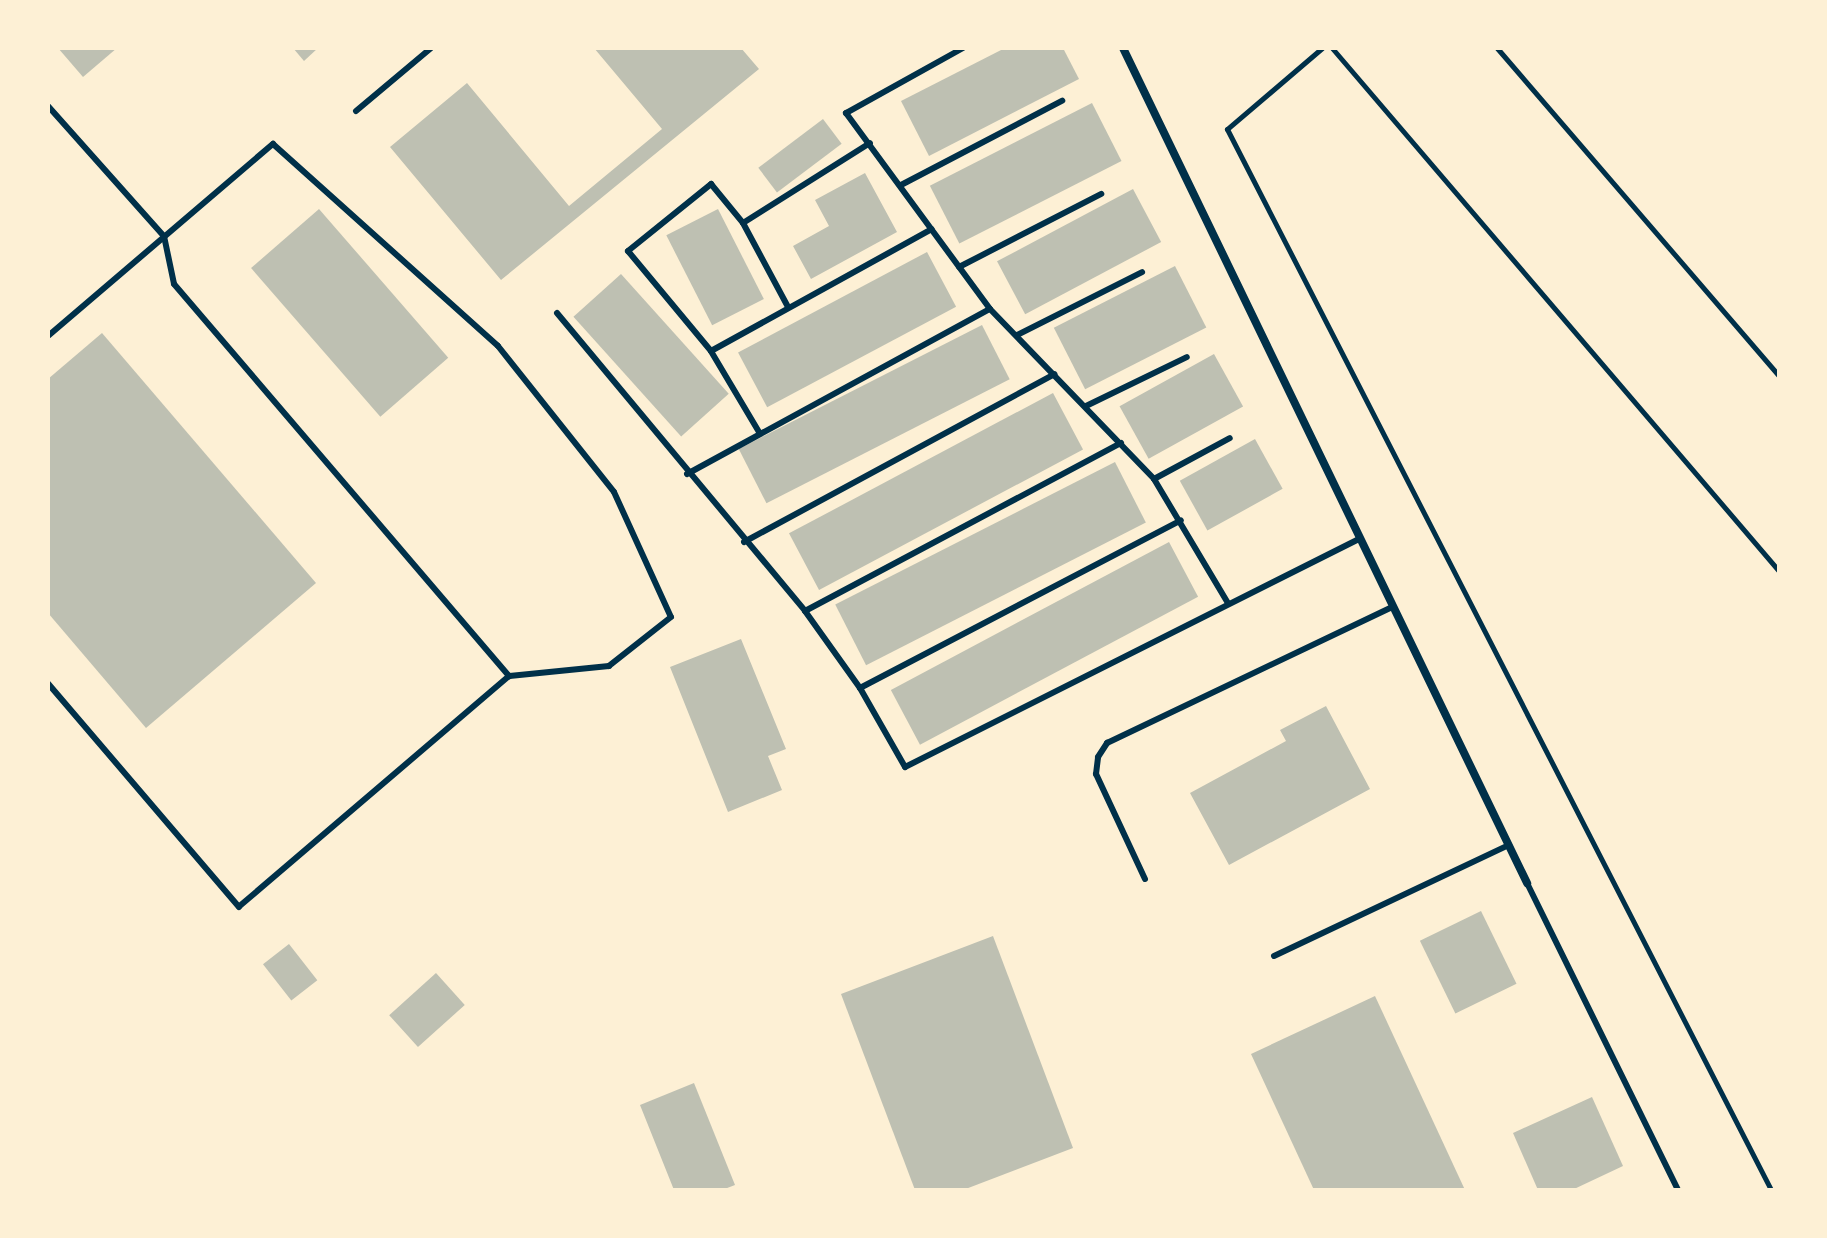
<!DOCTYPE html>
<style>
body{margin:0}
#map{position:relative;width:1827px;height:1238px;overflow:hidden;background:#fdf0d5;font-family:"Fira Sans",sans-serif}
div>[style]{position:absolute}
.building>*{inset:0;background:#bec0b2;transform-origin:0 0}
.path>*{height:5px;margin:-2.5px;padding:0 2.5px;transform-origin:2.5px;border-radius:2.5px;background:#003049}
.service>*{height:6px;margin:-3px;padding:0 3px;transform-origin:3px;border-radius:3px;background:#003049}
.minor>*{height:8px;margin:-4px;padding:0 4px;transform-origin:4px;border-radius:4px;background:#003049}
span{translate:-50% -50%;white-space:nowrap;text-align:center;line-height:1.15;-webkit-text-stroke:6px #fdf0d5;paint-order:stroke}
.frame{position:absolute;inset:0;border:50px solid #fdf0d5;pointer-events:none}
</style>
<div id="map">
<div class="building">
<i style="clip-path:polygon(58px 48px,117px 48px,83px 77px)"></i>
<i style="clip-path:polygon(293px 48px,318px 48px,304px 61px)"></i>
<i style="clip-path:polygon(594px 48px,741px 48px,759px 69px,501px 280px,390px 147px,467px 83px,569px 206px,662px 129px)"></i>
<i style="clip-path:polygon(1005px 48px,1063px 48px,1079px 79px,929px 156px,901px 101px)"></i>
<i style="left:1092px;top:103px;width:65px;height:182px;rotate:63deg"></i>
<i style="left:823px;top:119px;width:31px;height:81px;rotate:53deg"></i>
<i style="clip-path:polygon(865px 173px,897px 232px,811px 279px,793px 246px,829px 226px,815px 200px)"></i>
<i style="left:1133px;top:189px;width:60px;height:154px;rotate:62deg"></i>
<i style="left:319px;top:209px;width:197px;height:90px;rotate:49deg"></i>
<i style="left:718px;top:209px;width:101px;height:58px;rotate:63deg"></i>
<i style="left:927px;top:252px;width:62px;height:214px;rotate:62deg"></i>
<i style="left:1175px;top:266px;width:69px;height:136px;rotate:63deg"></i>
<i style="left:621px;top:274px;width:161px;height:64px;rotate:48deg"></i>
<i style="left:982px;top:325px;width:61px;height:273px;rotate:63deg"></i>
<i style="clip-path:polygon(102px 333px,316px 583px,146px 728px,48px 613px,48px 379px)"></i>
<i style="left:1214px;top:354px;width:60px;height:108px;rotate:61deg"></i>
<i style="left:1053px;top:393px;width:64px;height:299px;rotate:62deg"></i>
<i style="left:1255px;top:439px;width:57px;height:86px;rotate:61deg"></i>
<i style="left:1115px;top:462px;width:68px;height:314px;rotate:63deg"></i>
<i style="left:1169px;top:542px;width:62px;height:315px;rotate:62deg"></i>
<i style="clip-path:polygon(741px 639px,786px 749px,768px 756px,782px 790px,728px 812px,670px 667px)"></i>
<i style="clip-path:polygon(1326px 706px,1370px 789px,1229px 865px,1190px 793px,1286px 741px,1280px 730px)"></i>
<i style="left:1481px;top:911px;width:81px;height:68px;rotate:64deg"></i>
<i style="clip-path:polygon(993px 936px,1073px 1148px,963px 1190px,915px 1190px,841px 994px)"></i>
<i style="left:289px;top:944px;width:46px;height:33px;rotate:52deg"></i>
<i style="left:436px;top:973px;width:43px;height:63px;rotate:48deg"></i>
<i style="clip-path:polygon(1375px 996px,1465px 1190px,1314px 1190px,1251px 1054px)"></i>
<i style="clip-path:polygon(694px 1083px,735px 1185px,722px 1190px,674px 1190px,640px 1105px)"></i>
<i style="clip-path:polygon(1592px 1097px,1623px 1166px,1572px 1190px,1538px 1190px,1513px 1133px)"></i>
</div>
<div class="path">
<i style="left:1322px;top:48px;width:125px;rotate:139.5deg"></i>
<i style="left:1227px;top:129px;width:1192px;rotate:62.85deg"></i>
<i style="left:1332px;top:48px;width:688px;rotate:49.48deg"></i>
<i style="left:1497px;top:48px;width:433px;rotate:49.3deg"></i>
</div>
<div class="service">
<i style="left:963px;top:48px;width:134px;rotate:150.9deg"></i>
<i style="left:846px;top:113px;width:243px;rotate:53.7deg"></i>
<i style="left:990px;top:309px;width:236px;rotate:46deg"></i>
<i style="left:1154px;top:479px;width:144px;rotate:59.2deg"></i>
<i style="left:48px;top:106px;width:174px;rotate:48.3deg"></i>
<i style="left:164px;top:236px;width:49px;rotate:78.2deg"></i>
<i style="left:174px;top:284px;width:516px;rotate:49.48deg"></i>
<i style="left:509px;top:676px;width:355px;rotate:139.5deg"></i>
<i style="left:239px;top:907px;width:294px;rotate:-130.5deg"></i>
<i style="left:356px;top:111px;width:98px;rotate:-40deg"></i>
<i style="left:901px;top:185px;width:182px;rotate:-27.6deg"></i>
<i style="left:743px;top:223px;width:150px;rotate:-32.2deg"></i>
<i style="left:959px;top:267px;width:160px;rotate:-27.2deg"></i>
<i style="left:557px;top:313px;width:388px;rotate:50.2deg"></i>
<i style="left:805px;top:611px;width:95px;rotate:54.5deg"></i>
<i style="left:860px;top:688px;width:91px;rotate:60.3deg"></i>
<i style="left:905px;top:767px;width:508px;rotate:-26.67deg"></i>
<i style="left:1017px;top:335px;width:140px;rotate:-26.7deg"></i>
<i style="left:48px;top:336px;width:296px;rotate:-40.5deg"></i>
<i style="left:273px;top:144px;width:302px;rotate:41.9deg"></i>
<i style="left:498px;top:346px;width:186px;rotate:51.5deg"></i>
<i style="left:614px;top:492px;width:137px;rotate:65.5deg"></i>
<i style="left:671px;top:617px;width:79px;rotate:141.7deg"></i>
<i style="left:609px;top:666px;width:100px;rotate:174.3deg"></i>
<i style="left:711px;top:351px;width:252px;rotate:-28.9deg"></i>
<i style="left:1086px;top:406px;width:112px;rotate:-25.9deg"></i>
<i style="left:759px;top:432px;width:94px;rotate:-120.7deg"></i>
<i style="left:711px;top:351px;width:130px;rotate:-129.7deg"></i>
<i style="left:628px;top:251px;width:107px;rotate:-38.9deg"></i>
<i style="left:711px;top:184px;width:50px;rotate:50.6deg"></i>
<i style="left:743px;top:223px;width:95px;rotate:61.8deg"></i>
<i style="left:687px;top:474px;width:345px;rotate:-28.6deg"></i>
<i style="left:1154px;top:479px;width:86px;rotate:-28.3deg"></i>
<i style="left:744px;top:542px;width:353px;rotate:-28.4deg"></i>
<i style="left:805px;top:611px;width:358px;rotate:-28deg"></i>
<i style="left:860px;top:688px;width:362px;rotate:-27.6deg"></i>
<i style="left:1145px;top:879px;width:116px;rotate:-115deg"></i>
<i style="left:1096px;top:774px;width:17px;rotate:-83deg"></i>
<i style="left:1098px;top:757px;width:17px;rotate:-57deg"></i>
<i style="left:1107px;top:743px;width:316px;rotate:-25.5deg"></i>
<i style="left:1527px;top:883px;width:342px;rotate:63.8deg"></i>
<i style="left:1274px;top:956px;width:260px;rotate:-25.3deg"></i>
</div>
<div class="minor">
<i style="left:1123px;top:48px;width:928px;rotate:64.18deg"></i>
</div>
<div class="frame"></div>
</div>
